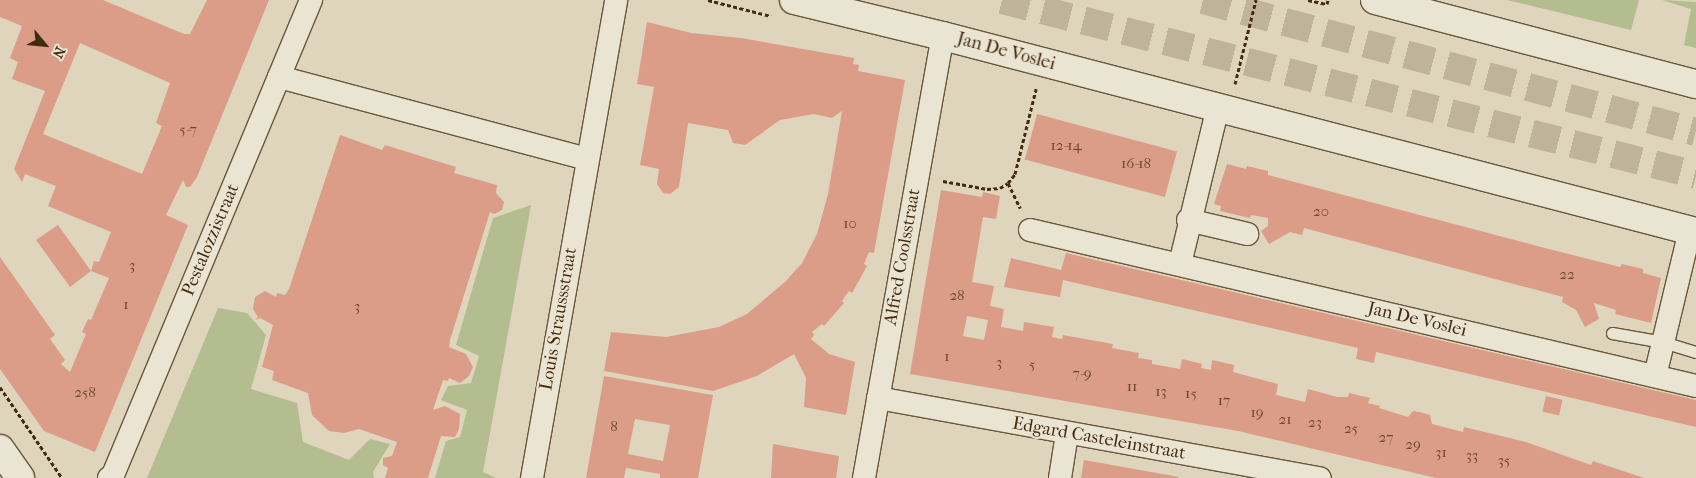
<!DOCTYPE html>
<style>
body{margin:0}
#map{position:relative;width:1696px;height:478px;overflow:hidden;background:#ded5bc;font-family:"IM FELL French Canon",serif}
div>[style]{position:absolute}
.green>*{inset:0;background:#b3bd8f}
.building>*{inset:0;background:#db9d87;transform-origin:0 0}
.motorway-tunnel>*{height:28px;margin-top:-14px;transform-origin:0;background:repeating-linear-gradient(90deg,#bfb399 0 28px,transparent 0 42px)}
.path>*{height:3px;margin-top:-1.5px;transform-origin:0;background:repeating-linear-gradient(90deg,#432b0f 0 4px,transparent 0 6.5px)}
.roads{filter:drop-shadow(1px 0 #6a563a) drop-shadow(-1px 0 #6a563a) drop-shadow(0 1px #6a563a) drop-shadow(0 -1px #6a563a)}
.service>*{height:11px;margin:-5.5px;padding:0 5.5px;transform-origin:5.5px;border-radius:5.5px;background:#eae4d3}
.minor>*{height:22px;margin:-11px;padding:0 11px;transform-origin:11px;border-radius:11px;background:#eae4d3}
.secondary>*{height:28px;margin:-14px;padding:0 14px;transform-origin:14px;border-radius:14px;background:#eae4d3}
span{translate:-50% -50%;white-space:nowrap;text-align:center;line-height:1.15;-webkit-text-stroke:4.5px #eae4d3;paint-order:stroke}
.number-label{font-size:15px;color:#69482d}
.number-label span{-webkit-text-stroke-width:0}
.street-label{font-size:18px;color:#432b0f}
.north{position:absolute;left:20px;top:20px;width:50px;height:50px;-webkit-text-stroke:4px #eae4d3;paint-order:stroke;rotate:118deg;font-size:14px;font-weight:700;line-height:20px;text-align:center;color:#432b0f}
.north::after{content:'';display:block;margin:auto;width:18px;height:22px;background:#432b0f;clip-path:polygon(50% 0,100% 100%,50% 72%,0 100%)}
</style>
<div id="map">
<div class="green">
<i style="clip-path:polygon(1507px 0,1639px 0,1631px 30px)"></i>
<i style="clip-path:polygon(1662px 0,1696px 2px,1696px 48px,1684px 45px,1691px 9px)"></i>
<i style="clip-path:polygon(531px 205px,483px 472px,496px 478px,435px 478px,446px 441px,460px 437px,467px 410px,441px 400px,448px 386px,471px 383px,479px 356px,456px 345px,493px 218px)"></i>
<i style="clip-path:polygon(218px 308px,247px 313px,266px 335px,251px 389px,297px 403px,303px 442px,349px 460px,370px 439px,390px 444px,373px 472px,374px 478px,147px 478px)"></i>
</div>
<div class="building">
<i style="clip-path:polygon(evenodd,0 0,103px 0,184px 34px,190px 34px,207px 0,269px 0,197px 177px,190px 187px,186px 187px,183px 180px,166px 215px,188px 225px,95px 452px,44px 431px,0 369px,0 257px,55px 335px,50px 339px,65px 360px,61px 364px,70px 372px,86px 334px,82px 332px,88px 319px,91px 320px,109px 278px,91px 271px,70px 287px,36px 240px,58px 225px,91px 271px,94px 261px,99px 262px,111px 232px,48px 206px,56px 186px,25px 174px,22px 182px,14px 169px,45px 91px,12px 79px,18px 62px,10px 58px,22px 26px,0 17px,0 0,80px 43px,170px 83px,156px 123px,162px 126px,142px 174px,43px 134px,80px 43px)"></i>
<i style="clip-path:polygon(647px 22px,691px 33px,741px 38px,854px 58px,853px 64px,859px 65px,858px 71px,905px 80px,874px 253px,869px 252px,864px 264px,867px 266px,852px 293px,849px 291px,842px 301px,844px 303px,824px 326px,822px 324px,812px 332px,814px 335px,811px 339px,829px 354px,855px 362px,846px 415px,804px 407px,806px 378px,794px 354px,757px 376px,713px 391px,604px 371px,611px 332px,666px 337px,719px 327px,747px 314px,785px 282px,802px 263px,817px 234px,828px 194px,842px 111px,832px 118px,814px 114px,780px 120px,745px 145px,733px 143px,728px 130px,688px 123px,679px 187px,670px 194px,663px 193px,657px 184px,659px 169px,640px 165px,654px 87px,637px 84px)"></i>
<i style="left:1037px;top:114px;width:145px;height:47px;rotate:15deg"></i>
<i style="clip-path:polygon(340px 135px,382px 150px,385px 145px,456px 167px,454px 173px,497px 185px,496px 193px,504px 202px,502px 210px,494px 214px,490px 212px,450px 340px,449px 347px,466px 354px,473px 367px,469px 376px,460px 383px,449px 378px,448px 381px,443px 380px,433px 410px,445px 406px,460px 414px,459px 429px,455px 437px,441px 436px,428px 478px,385px 478px,388px 468px,383px 465px,383px 458px,392px 456px,397px 442px,359px 429px,344px 433px,329px 431px,312px 415px,308px 393px,272px 380px,274px 371px,262px 367px,273px 325px,260px 318px,255px 320px,258px 317px,253px 309px,255px 297px,265px 291px,276px 297px,277px 293px,285px 295px,289px 289px)"></i>
<i style="clip-path:polygon(1227px 164px,1246px 169px,1247px 166px,1268px 171px,1268px 175px,1541px 247px,1620px 267px,1622px 264px,1643px 269px,1643px 273px,1661px 278px,1651px 323px,1615px 314px,1616px 310px,1594px 303px,1599px 319px,1585px 327px,1576px 310px,1562px 302px,1563px 297px,1304px 228px,1302px 235px,1290px 232px,1269px 244px,1261px 231px,1268px 226px,1268px 218px,1251px 215px,1250px 218px,1220px 211px,1221px 206px,1214px 204px)"></i>
<i style="clip-path:polygon(evenodd,941px 190px,982px 197px,983px 192px,1000px 196px,996px 219px,983px 217px,972px 282px,994px 286px,990px 306px,1004px 309px,1001px 327px,1023px 331px,1024px 322px,1054px 327px,1052px 337px,1062px 339px,1063px 335px,1113px 344px,1112px 348px,1139px 353px,1138px 358px,1152px 360px,1152px 364px,1180px 369px,1182px 359px,1202px 364px,1201px 368px,1211px 370px,1212px 360px,1234px 365px,1233px 372px,1278px 384px,1276px 395px,1305px 402px,1308px 389px,1337px 397px,1348px 397px,1349px 393px,1370px 398px,1368px 403px,1380px 406px,1379px 408px,1408px 417px,1413px 411px,1420px 412px,1430px 415px,1432px 424px,1463px 432px,1464px 427px,1526px 442px,1591px 465px,1593px 461px,1644px 478px,1436px 478px,1238px 431px,910px 374px,941px 190px,967px 316px,988px 320px,984px 340px,963px 336px,967px 316px)"></i>
<i style="clip-path:polygon(1066px 253px,1696px 400px,1696px 427px,1376px 352px,1374px 363px,1356px 359px,1358px 348px,1063px 280px,1060px 297px,1004px 287px,1011px 258px,1061px 270px)"></i>
<i style="clip-path:polygon(evenodd,604px 376px,713px 395px,698px 478px,660px 478px,660px 474px,626px 468px,624px 478px,586px 478px,604px 376px,635px 419px,670px 425px,663px 461px,628px 454px,635px 419px)"></i>
<i style="left:1546px;top:396px;width:17px;height:16px;rotate:13deg"></i>
<i style="clip-path:polygon(773px 444px,839px 456px,836px 478px,771px 478px)"></i>
<i style="clip-path:polygon(1084px 460px,1179px 477px,1178px 478px,1081px 478px)"></i>
</div>
<div class="motorway-tunnel">
<i style="left:1002px;top:0;width:716px;rotate:14.15deg"></i>
<i style="left:1203px;top:0;width:510px;rotate:14.99deg"></i>
</div>
<div class="path">
<i style="left:708px;top:0;width:65px;rotate:14.3deg"></i>
<i style="left:1308px;top:0;width:19px;rotate:12deg"></i>
<i style="left:1327px;top:4px;width:4px;rotate:-76deg"></i>
<i style="left:1235px;top:84px;width:87px;rotate:-76deg"></i>
<i style="left:943px;top:181px;width:45px;rotate:10.3deg"></i>
<i style="left:987px;top:189px;width:13px;rotate:-4deg"></i>
<i style="left:1000px;top:188px;width:9px;rotate:-32deg"></i>
<i style="left:1008px;top:183px;width:11px;rotate:-52deg"></i>
<i style="left:1015px;top:174px;width:88px;rotate:-76.1deg"></i>
<i style="left:1008px;top:183px;width:28px;rotate:64deg"></i>
<i style="left:0;top:387px;width:110px;rotate:55.7deg"></i>
</div>
<div class="roads">
<div class="service">
<i style="left:1612px;top:333px;width:52px;rotate:10deg"></i>
<i style="left:1663px;top:342px;width:34px;rotate:17deg"></i>
</div>
<div class="minor">
<i style="left:279px;top:77px;width:319px;rotate:14.9deg"></i>
<i style="left:1188px;top:220px;width:61px;rotate:13.3deg"></i>
<i style="left:1030px;top:230px;width:684px;rotate:13.18deg"></i>
<i style="left:1180px;top:264px;width:162px;rotate:-76.4deg"></i>
<i style="left:1655px;top:376px;width:150px;rotate:-76.5deg"></i>
<i style="left:878px;top:398px;width:449px;rotate:10.3deg"></i>
<i style="left:109px;top:478px;width:5px;rotate:-37deg"></i>
<i style="left:113px;top:475px;width:515px;rotate:-67.37deg"></i>
<i style="left:532px;top:478px;width:485px;rotate:-80deg"></i>
<i style="left:864px;top:478px;width:449px;rotate:-79.9deg"></i>
<i style="left:1060px;top:478px;width:45px;rotate:-81deg"></i>
</div>
<div class="secondary">
<i style="left:794px;top:0;width:153px;rotate:13.6deg"></i>
<i style="left:943px;top:36px;width:778px;rotate:14.59deg"></i>
<i style="left:1375px;top:0;width:332px;rotate:14.7deg"></i>
<i style="left:0;top:449px;width:35px;rotate:55deg"></i>
</div>
</div>
<div class="number-label">
<span style="left:188px;top:130px">5-7</span>
<span style="left:1066px;top:146px">12-14</span>
<span style="left:1136px;top:164px">16-18</span>
<span style="left:1321px;top:212px">20</span>
<span style="left:850px;top:224px">10</span>
<span style="left:132px;top:266px">3</span>
<span style="left:1567px;top:275px">22</span>
<span style="left:957px;top:296px">28</span>
<span style="left:126px;top:305px">1</span>
<span style="left:357px;top:307px">3</span>
<span style="left:947px;top:357px">1</span>
<span style="left:999px;top:363px">3</span>
<span style="left:1032px;top:365px">5</span>
<span style="left:1082px;top:374px">7-9</span>
<span style="left:1132px;top:387px">11</span>
<span style="left:1161px;top:392px">13</span>
<span style="left:85px;top:393px">258</span>
<span style="left:1191px;top:394px">15</span>
<span style="left:1224px;top:401px">17</span>
<span style="left:1257px;top:413px">19</span>
<span style="left:1285px;top:420px">21</span>
<span style="left:1315px;top:423px">23</span>
<span style="left:614px;top:427px">8</span>
<span style="left:1351px;top:429px">25</span>
<span style="left:1386px;top:438px">27</span>
<span style="left:1413px;top:445px">29</span>
<span style="left:1441px;top:453px">31</span>
<span style="left:1472px;top:456px">33</span>
<span style="left:1504px;top:461px">35</span>
</div>
<div class="street-label">
<span style="left:1006px;top:52px;rotate:15deg">Jan De Voslei</span>
<span style="left:211px;top:240px;rotate:-67deg">Pestalozzistraat</span>
<span style="left:903px;top:257px;rotate:-80deg">Alfred Coolsstraat</span>
<span style="left:559px;top:319px;rotate:-80deg">Louis Straussstraat</span>
<span style="left:1417px;top:320px;rotate:13deg">Jan De Voslei</span>
<span style="left:1099px;top:439px;rotate:10deg">Edgard Casteleinstraat</span>
</div>
<div class="north">N</div>
</div>
